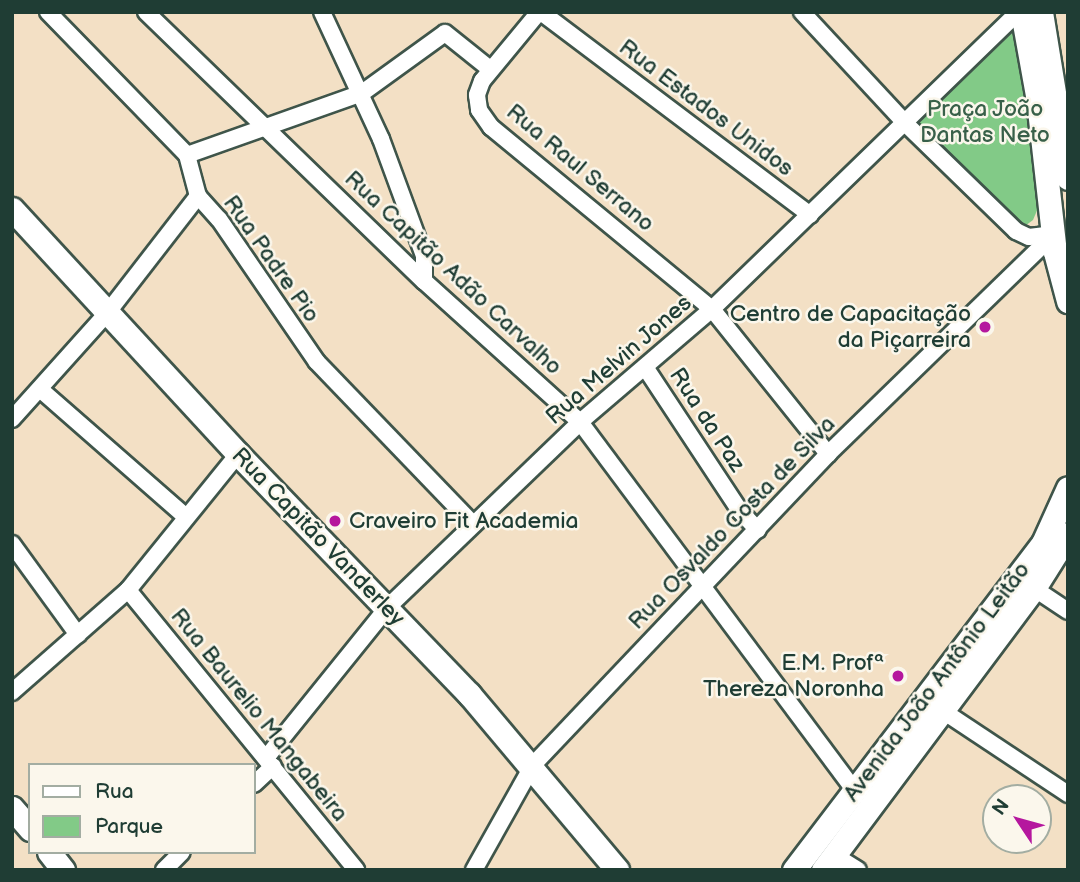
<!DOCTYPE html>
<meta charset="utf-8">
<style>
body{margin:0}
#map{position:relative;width:1080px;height:882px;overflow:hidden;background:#f3e0c5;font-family:"Balsamiq Sans",sans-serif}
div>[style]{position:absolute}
.green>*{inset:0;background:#82ca87}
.roads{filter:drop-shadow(2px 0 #3f554a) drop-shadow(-2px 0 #3f554a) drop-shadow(0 2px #3f554a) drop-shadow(0 -2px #3f554a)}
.street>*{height:16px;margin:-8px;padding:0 8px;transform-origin:8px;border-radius:8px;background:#fff}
.secondary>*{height:23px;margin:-11.5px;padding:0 11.5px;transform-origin:11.5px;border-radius:11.5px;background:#fff}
.dots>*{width:19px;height:19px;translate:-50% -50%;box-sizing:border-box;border:4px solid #fbf7ec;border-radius:50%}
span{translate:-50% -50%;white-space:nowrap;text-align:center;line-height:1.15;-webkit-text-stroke:5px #fbf7ec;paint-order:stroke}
.street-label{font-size:23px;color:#1f3d34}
.park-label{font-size:23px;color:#386049}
.poi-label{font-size:23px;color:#1f3d34}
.right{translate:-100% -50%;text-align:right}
.left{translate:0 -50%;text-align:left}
.frame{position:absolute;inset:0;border:14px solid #1f3d34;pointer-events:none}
.legend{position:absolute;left:28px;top:763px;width:228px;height:91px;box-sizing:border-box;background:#fbf7ec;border:2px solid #a3ada2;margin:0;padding:9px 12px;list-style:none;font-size:21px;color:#1f3d34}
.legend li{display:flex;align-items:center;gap:14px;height:35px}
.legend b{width:35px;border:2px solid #a3ada2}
.north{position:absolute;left:982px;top:784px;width:70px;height:70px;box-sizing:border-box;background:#fbf7ec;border:2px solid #a3ada2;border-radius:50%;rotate:306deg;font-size:19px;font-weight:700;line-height:28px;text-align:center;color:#1f3d34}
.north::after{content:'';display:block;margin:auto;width:24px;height:32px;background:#b5179e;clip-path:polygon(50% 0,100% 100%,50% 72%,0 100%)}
</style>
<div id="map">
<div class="green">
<i style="clip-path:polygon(1008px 33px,1022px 33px,1044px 194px,1033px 220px,1025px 226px,915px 122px)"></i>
</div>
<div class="roads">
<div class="street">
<i style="left:48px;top:12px;width:199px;rotate:45.8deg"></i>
<i style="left:187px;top:155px;width:42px;rotate:75deg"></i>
<i style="left:198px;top:196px;width:31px;rotate:48deg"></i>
<i style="left:219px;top:219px;width:173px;rotate:55.6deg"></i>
<i style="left:317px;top:362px;width:225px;rotate:46.1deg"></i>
<i style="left:146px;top:12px;width:387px;rotate:44.1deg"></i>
<i style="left:424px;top:281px;width:210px;rotate:42.1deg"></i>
<i style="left:580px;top:422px;width:459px;rotate:53.3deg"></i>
<i style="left:322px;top:12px;width:140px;rotate:65.1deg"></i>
<i style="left:381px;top:139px;width:125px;rotate:69.8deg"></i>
<i style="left:424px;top:256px;width:25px;rotate:90deg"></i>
<i style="left:539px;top:12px;width:89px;rotate:129.6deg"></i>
<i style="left:482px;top:81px;width:15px;rotate:110deg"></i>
<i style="left:477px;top:95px;width:15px;rotate:82deg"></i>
<i style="left:479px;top:110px;width:21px;rotate:55deg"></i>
<i style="left:491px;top:127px;width:286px;rotate:39.5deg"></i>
<i style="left:712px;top:309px;width:186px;rotate:51.3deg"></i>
<i style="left:541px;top:12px;width:337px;rotate:37deg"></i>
<i style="left:802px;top:12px;width:151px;rotate:47.1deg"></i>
<i style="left:905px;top:123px;width:155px;rotate:44.2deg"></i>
<i style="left:1016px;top:231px;width:14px;rotate:25deg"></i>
<i style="left:1029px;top:237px;width:25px;rotate:-7deg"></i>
<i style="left:187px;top:155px;width:186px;rotate:-19.5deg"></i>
<i style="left:362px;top:93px;width:102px;rotate:-35.9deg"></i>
<i style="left:445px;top:33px;width:58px;rotate:38.7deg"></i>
<i style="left:645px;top:367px;width:173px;rotate:56.6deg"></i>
<i style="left:740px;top:511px;width:26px;rotate:47deg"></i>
<i style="left:41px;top:390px;width:193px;rotate:41.2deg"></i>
<i style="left:12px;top:419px;width:144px;rotate:-48.1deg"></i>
<i style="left:108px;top:312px;width:147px;rotate:-52.2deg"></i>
<i style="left:12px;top:544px;width:112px;rotate:54deg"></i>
<i style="left:1026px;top:583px;width:50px;rotate:33.7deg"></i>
<i style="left:128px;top:590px;width:361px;rotate:50.8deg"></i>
<i style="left:12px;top:692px;width:154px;rotate:-41.3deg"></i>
<i style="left:128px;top:590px;width:175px;rotate:-51deg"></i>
<i style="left:943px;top:711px;width:150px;rotate:33.6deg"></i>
<i style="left:266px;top:758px;width:193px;rotate:-51.1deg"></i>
<i style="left:387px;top:608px;width:268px;rotate:-43.9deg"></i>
<i style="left:580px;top:422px;width:174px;rotate:-40.6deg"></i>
<i style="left:712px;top:309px;width:427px;rotate:-44.1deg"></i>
<i style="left:254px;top:784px;width:26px;rotate:-43deg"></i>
<i style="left:834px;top:855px;width:28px;rotate:32deg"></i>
<i style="left:164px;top:870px;width:25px;rotate:-45deg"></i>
<i style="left:474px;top:870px;width:120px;rotate:-60.7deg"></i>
<i style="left:533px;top:765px;width:429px;rotate:-46.5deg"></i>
<i style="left:828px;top:454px;width:315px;rotate:-44.2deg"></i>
</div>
<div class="secondary">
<i style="left:1022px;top:12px;width:90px;rotate:79.8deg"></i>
<i style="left:1038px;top:101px;width:152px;rotate:83.6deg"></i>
<i style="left:1055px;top:252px;width:51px;rotate:75.1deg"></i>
<i style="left:1041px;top:12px;width:168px;rotate:80.8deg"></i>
<i style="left:12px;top:209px;width:333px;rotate:47.3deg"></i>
<i style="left:238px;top:454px;width:333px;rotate:46.1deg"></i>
<i style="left:469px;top:694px;width:230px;rotate:49.9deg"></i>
<i style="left:12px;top:808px;width:28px;rotate:49deg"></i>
<i style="left:49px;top:852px;width:23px;rotate:52deg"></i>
<i style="left:794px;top:870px;width:411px;rotate:-52.7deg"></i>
<i style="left:1043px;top:543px;width:60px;rotate:-65.6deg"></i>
<i style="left:823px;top:870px;width:352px;rotate:-53.2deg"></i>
<i style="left:1034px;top:588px;width:64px;rotate:-57.8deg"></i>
</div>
</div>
<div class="dots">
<i style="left:985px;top:327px;background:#b5179e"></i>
<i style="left:335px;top:521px;background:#b5179e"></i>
<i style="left:898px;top:676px;background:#b5179e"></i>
</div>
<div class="street-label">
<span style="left:706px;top:108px;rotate:37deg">Rua Estados Unidos</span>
<span style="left:580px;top:168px;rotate:40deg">Rua Raul Serrano</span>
<span style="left:271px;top:259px;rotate:55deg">Rua Padre Pio</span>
<span style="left:453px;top:273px;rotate:43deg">Rua Capitão Adão Carvalho</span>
<span style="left:619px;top:360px;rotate:-41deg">Rua Melvin Jones</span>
<span style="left:707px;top:420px;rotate:57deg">Rua da Paz</span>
<span style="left:732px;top:523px;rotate:-46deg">Rua Osvaldo Costa de Silva</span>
<span style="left:318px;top:537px;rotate:46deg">Rua Capitão Vanderley</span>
<span style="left:937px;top:682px;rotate:-53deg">Avenida João Antônio Leitão</span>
<span style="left:259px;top:715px;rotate:51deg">Rua Baurelio Mangabeira</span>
</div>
<div class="park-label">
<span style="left:985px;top:122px">Praça João<br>Dantas Neto</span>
</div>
<div class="poi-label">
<span class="right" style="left:971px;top:327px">Centro de Capacitação<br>da Piçarreira</span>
<span class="left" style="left:349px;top:521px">Craveiro Fit Academia</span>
<span class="right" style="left:884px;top:676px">E.M. Profª<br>Thereza Noronha</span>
</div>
<div class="frame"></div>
<ul class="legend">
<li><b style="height:9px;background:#fff"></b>Rua</li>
<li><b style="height:19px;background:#82ca87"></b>Parque</li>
</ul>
<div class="north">N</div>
</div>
